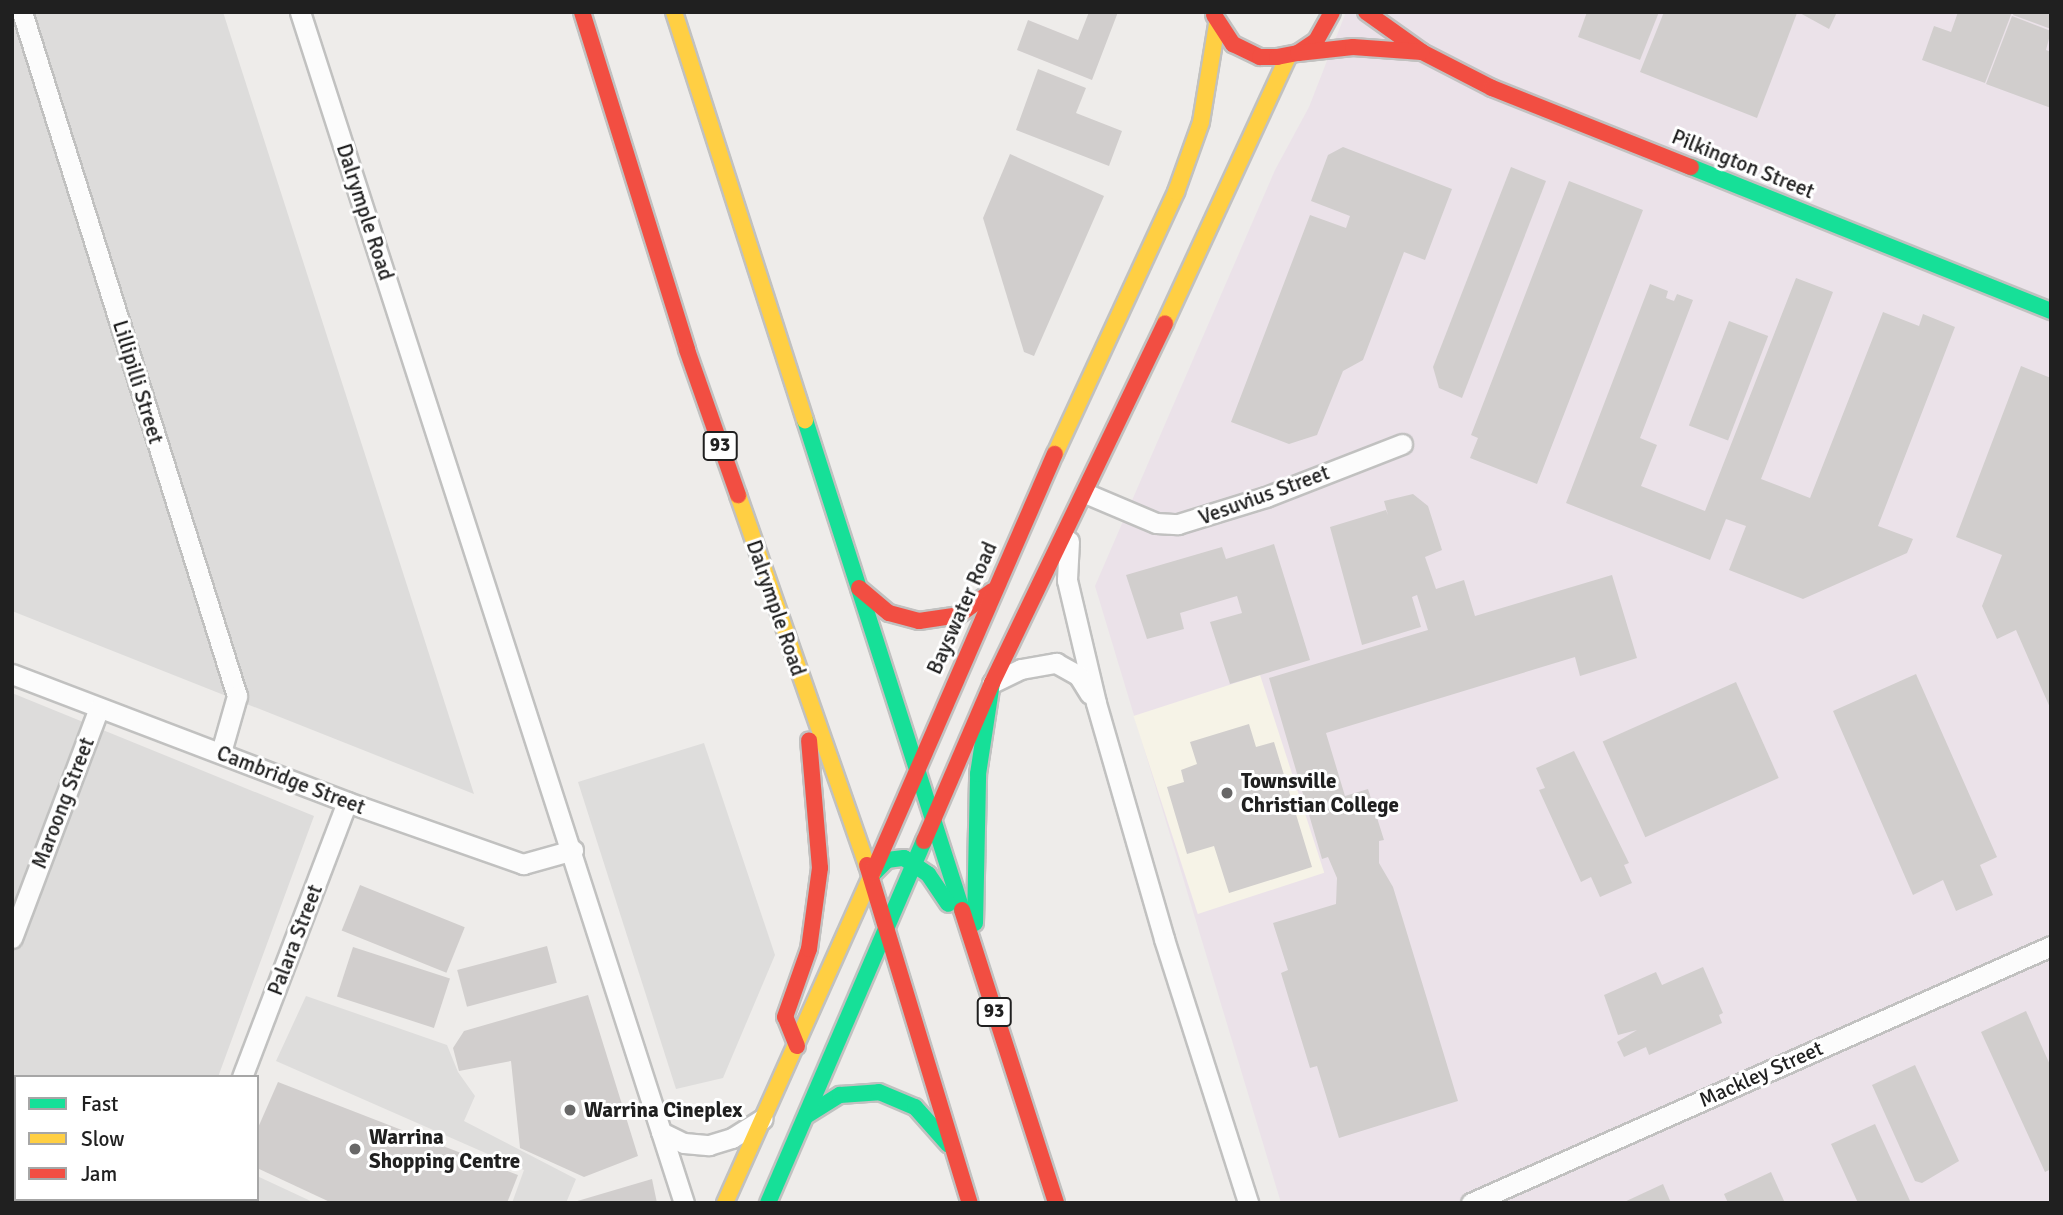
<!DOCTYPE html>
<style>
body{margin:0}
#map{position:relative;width:2063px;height:1215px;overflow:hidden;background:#eeecea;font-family:Signika,sans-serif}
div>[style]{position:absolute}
.residential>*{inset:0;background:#dddcdb}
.industrial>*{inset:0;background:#ebe2e9}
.education>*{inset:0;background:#f6f3e7;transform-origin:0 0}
.parking>*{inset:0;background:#dedddc}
.building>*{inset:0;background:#d1cecd;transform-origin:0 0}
.roads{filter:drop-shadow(2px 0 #c1c1c0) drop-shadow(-2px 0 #c1c1c0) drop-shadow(0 2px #c1c1c0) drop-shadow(0 -2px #c1c1c0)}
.street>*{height:19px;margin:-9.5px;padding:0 9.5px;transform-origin:9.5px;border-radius:9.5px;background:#fcfcfc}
.fast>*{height:16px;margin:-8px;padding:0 8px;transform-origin:8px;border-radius:8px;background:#16e098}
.slow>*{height:16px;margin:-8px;padding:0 8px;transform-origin:8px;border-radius:8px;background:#ffcf43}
.jam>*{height:16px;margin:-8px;padding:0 8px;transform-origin:8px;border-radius:8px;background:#f24e42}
.dots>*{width:19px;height:19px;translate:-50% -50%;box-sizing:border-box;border:4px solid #fff;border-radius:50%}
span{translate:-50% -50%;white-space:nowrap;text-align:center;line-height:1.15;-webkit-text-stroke:6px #fff;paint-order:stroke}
.shield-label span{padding:2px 5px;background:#fff;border:2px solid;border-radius:5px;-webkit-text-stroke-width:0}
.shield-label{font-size:19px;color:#202020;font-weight:700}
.street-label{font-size:21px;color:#202020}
.poi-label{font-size:21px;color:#202020;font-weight:700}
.left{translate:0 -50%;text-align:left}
.frame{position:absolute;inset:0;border:14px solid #202020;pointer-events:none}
.legend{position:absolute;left:14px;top:1075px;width:245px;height:126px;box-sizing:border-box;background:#fff;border:2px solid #a6a6a6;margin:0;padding:9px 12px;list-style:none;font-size:21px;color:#202020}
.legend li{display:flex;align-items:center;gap:14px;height:35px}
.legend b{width:35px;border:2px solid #a6a6a6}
</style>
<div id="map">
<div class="residential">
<i style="clip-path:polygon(12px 12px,223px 12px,474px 794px,12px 611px)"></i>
<i style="clip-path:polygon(12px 693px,314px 816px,218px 1077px,16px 1077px,16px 1199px,172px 1199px,171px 1203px,12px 1203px)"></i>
</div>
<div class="industrial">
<i style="clip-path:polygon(1346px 12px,2051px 12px,2051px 1203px,1281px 1203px,1095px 586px,1275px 170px,1309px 107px)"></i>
</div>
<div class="education">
<i style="left:1260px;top:675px;width:208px;height:133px;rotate:72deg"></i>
</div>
<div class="parking">
<i style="clip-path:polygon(704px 743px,775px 955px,723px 1078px,676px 1089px,578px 782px)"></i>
<i style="clip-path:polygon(306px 996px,447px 1045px,458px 1072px,475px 1096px,464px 1121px,576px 1179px,566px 1203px,512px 1203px,524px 1170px,276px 1061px)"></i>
<i style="clip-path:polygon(257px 1176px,315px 1203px,241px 1203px,257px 1199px)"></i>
</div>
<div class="building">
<i style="clip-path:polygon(1089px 12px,1118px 12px,1092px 80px,1017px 50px,1028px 20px,1078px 40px)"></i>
<i style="clip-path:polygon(1587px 12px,1659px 12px,1640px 60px,1578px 37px)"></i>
<i style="clip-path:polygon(1664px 12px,1797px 13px,1757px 118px,1640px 72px)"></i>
<i style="clip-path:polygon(1798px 12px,1837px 12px,1829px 29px)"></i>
<i style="clip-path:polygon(1958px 12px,2012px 12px,1985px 83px,1922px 60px,1934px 26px,1951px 32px)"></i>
<i style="clip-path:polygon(2014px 12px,2051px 12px,2051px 29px,2013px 15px)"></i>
<i style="clip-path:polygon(2012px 16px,2051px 31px,2046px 50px,2051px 52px,2051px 108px,1986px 84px)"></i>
<i style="clip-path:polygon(1038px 69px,1086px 88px,1076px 113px,1122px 131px,1109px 166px,1016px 130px)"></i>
<i style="clip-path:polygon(1343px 147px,1452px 189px,1425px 260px,1404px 252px,1363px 360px,1343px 371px,1317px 435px,1289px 444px,1231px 422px,1310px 215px,1346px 228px,1350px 216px,1311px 201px,1328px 155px)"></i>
<i style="clip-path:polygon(1010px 154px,1104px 196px,1034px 356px,1024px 352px,983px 218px)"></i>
<i style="clip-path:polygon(1511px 167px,1546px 181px,1462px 398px,1439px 388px,1433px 367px)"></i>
<i style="clip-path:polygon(1569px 181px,1643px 210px,1537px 484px,1470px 458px,1478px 438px,1471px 435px)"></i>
<i style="clip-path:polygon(1796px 278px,1833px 292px,1761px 479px,1810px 498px,1883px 312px,1919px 326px,1923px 314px,1955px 327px,1878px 526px,1913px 539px,1907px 553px,1803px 599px,1729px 570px,1746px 526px,1726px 519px,1710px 560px,1566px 503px,1650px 284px,1668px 291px,1666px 298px,1674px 301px,1677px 294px,1693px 300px,1640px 438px,1657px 445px,1641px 486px,1705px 511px)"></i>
<i style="left:1729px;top:321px;width:42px;height:112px;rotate:21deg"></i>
<i style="clip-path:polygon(2021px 366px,2051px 378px,2051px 710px,2016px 630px,1997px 639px,1982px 606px,2002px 555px,1956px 537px)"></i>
<i style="clip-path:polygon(1413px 494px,1428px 506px,1442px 550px,1425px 557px,1436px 589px,1464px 580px,1475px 616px,1612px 575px,1637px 658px,1580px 676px,1575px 657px,1326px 733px,1345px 796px,1368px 789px,1384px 840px,1379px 841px,1379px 863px,1393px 887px,1458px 1101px,1339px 1138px,1317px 1066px,1310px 1068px,1281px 973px,1288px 970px,1273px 923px,1336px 904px,1337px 878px,1328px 857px,1322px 859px,1269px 678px,1428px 630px,1417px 595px,1412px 597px,1421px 627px,1362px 645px,1330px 527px,1386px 510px,1388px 515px,1384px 501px)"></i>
<i style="clip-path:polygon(1274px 544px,1310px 660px,1230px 684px,1210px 622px,1242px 613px,1237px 596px,1180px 613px,1184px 629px,1147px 639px,1126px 575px,1222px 547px,1226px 559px)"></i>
<i style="clip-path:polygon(1916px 674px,1997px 857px,1980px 865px,1993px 895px,1956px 911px,1943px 880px,1913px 895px,1833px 711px)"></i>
<i style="left:1736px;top:682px;width:105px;height:146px;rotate:66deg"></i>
<i style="clip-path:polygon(1249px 724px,1256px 747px,1274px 742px,1312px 867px,1229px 893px,1214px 846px,1187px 854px,1167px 787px,1184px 782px,1181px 770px,1197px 764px,1190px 742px)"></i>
<i style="clip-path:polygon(1574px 751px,1629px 863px,1624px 865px,1632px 883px,1600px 897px,1591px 877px,1581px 882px,1539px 790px,1545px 788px,1536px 768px)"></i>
<i style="left:360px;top:885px;width:113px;height:49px;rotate:22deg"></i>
<i style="left:547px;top:946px;width:38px;height:93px;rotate:75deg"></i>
<i style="left:353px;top:947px;width:102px;height:52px;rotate:18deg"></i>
<i style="clip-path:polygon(1703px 967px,1723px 1013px,1719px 1015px,1722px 1023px,1649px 1055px,1646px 1047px,1624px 1057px,1617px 1042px,1637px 1030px,1618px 1035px,1604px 995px,1656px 972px,1662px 985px)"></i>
<i style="clip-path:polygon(588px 995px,638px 1156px,584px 1177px,520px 1148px,511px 1061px,459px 1071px,453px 1048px,464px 1031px)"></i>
<i style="clip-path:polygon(2026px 1011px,2051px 1067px,2051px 1169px,2045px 1172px,1981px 1032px)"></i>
<i style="clip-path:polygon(1915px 1065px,1959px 1161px,1922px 1183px,1915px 1181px,1872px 1085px)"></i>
<i style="clip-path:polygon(278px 1082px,518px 1175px,507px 1203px,332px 1203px,257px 1168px,257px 1130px)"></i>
<i style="clip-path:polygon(1875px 1124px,1911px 1203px,1858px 1203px,1831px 1144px)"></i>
<i style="clip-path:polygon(1771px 1172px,1785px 1203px,1728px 1203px,1724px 1194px)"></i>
<i style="clip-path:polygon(652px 1179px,657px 1203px,574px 1203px,574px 1202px)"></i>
<i style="clip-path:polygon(1663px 1184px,1671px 1203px,1622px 1203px)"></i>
</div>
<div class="roads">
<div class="street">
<i style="left:22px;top:12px;width:717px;rotate:72.55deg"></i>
<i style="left:237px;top:696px;width:58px;rotate:105.9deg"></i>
<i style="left:300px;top:12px;width:1251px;rotate:72.13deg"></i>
<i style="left:1085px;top:493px;width:77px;rotate:22.9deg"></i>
<i style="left:1156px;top:523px;width:22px;rotate:3deg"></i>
<i style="left:1178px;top:524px;width:92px;rotate:-17.1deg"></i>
<i style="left:1266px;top:497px;width:146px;rotate:-21.3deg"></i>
<i style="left:1069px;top:541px;width:39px;rotate:93deg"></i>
<i style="left:1067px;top:580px;width:126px;rotate:76.7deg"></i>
<i style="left:1096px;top:703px;width:246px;rotate:73.9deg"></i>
<i style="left:1164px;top:939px;width:277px;rotate:72.3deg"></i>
<i style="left:12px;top:674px;width:359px;rotate:20.9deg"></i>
<i style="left:347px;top:802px;width:187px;rotate:19.4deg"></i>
<i style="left:523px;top:864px;width:52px;rotate:-15.6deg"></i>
<i style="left:992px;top:683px;width:32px;rotate:-26deg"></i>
<i style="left:1021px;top:669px;width:36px;rotate:-10deg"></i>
<i style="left:1056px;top:663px;width:25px;rotate:29deg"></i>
<i style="left:1078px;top:675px;width:22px;rotate:58deg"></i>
<i style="left:12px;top:938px;width:246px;rotate:-69.3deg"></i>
<i style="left:242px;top:1077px;width:294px;rotate:-69.1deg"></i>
<i style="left:661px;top:1132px;width:25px;rotate:26deg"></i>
<i style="left:684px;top:1143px;width:25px;rotate:5deg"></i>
<i style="left:709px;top:1145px;width:24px;rotate:-17deg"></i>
<i style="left:732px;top:1138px;width:36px;rotate:-32deg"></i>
<i style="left:12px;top:1185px;width:4px;rotate:27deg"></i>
<i style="left:49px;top:1199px;width:10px;rotate:24deg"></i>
<i style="left:194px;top:1203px;width:4px;rotate:-63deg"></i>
<i style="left:1471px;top:1203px;width:634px;rotate:-23.9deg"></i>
</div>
<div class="fast">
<i style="left:1691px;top:167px;width:388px;rotate:21.8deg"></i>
<i style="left:805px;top:420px;width:515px;rotate:72.23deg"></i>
<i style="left:871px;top:876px;width:23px;rotate:-45deg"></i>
<i style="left:887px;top:860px;width:17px;rotate:-7deg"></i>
<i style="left:904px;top:858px;width:29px;rotate:34deg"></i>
<i style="left:928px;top:874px;width:36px;rotate:56deg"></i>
<i style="left:975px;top:923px;width:149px;rotate:-88.8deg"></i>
<i style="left:978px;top:774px;width:92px;rotate:-81.3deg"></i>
<i style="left:806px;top:1116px;width:40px;rotate:-32deg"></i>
<i style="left:840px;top:1095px;width:39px;rotate:-4deg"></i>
<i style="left:879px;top:1092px;width:39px;rotate:23deg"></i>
<i style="left:915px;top:1107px;width:50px;rotate:48.3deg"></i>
<i style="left:768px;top:1203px;width:394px;rotate:-66.7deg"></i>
</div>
<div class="slow">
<i style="left:674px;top:12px;width:429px;rotate:72.2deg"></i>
<i style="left:1165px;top:323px;width:293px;rotate:-65.2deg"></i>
<i style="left:1055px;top:454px;width:289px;rotate:-65.2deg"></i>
<i style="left:1176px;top:192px;width:74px;rotate:-70.3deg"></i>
<i style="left:1201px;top:122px;width:99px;rotate:-80.7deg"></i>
<i style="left:738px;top:495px;width:392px;rotate:70.8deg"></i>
<i style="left:725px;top:1203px;width:363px;rotate:-65.9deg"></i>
</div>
<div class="jam">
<i style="left:582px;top:12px;width:354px;rotate:72.7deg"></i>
<i style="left:687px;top:350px;width:154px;rotate:70.6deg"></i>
<i style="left:1366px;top:12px;width:69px;rotate:35.5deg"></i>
<i style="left:1422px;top:52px;width:79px;rotate:27.2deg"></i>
<i style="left:1492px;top:88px;width:214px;rotate:21.7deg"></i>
<i style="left:1214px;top:15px;width:35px;rotate:57deg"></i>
<i style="left:1233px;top:44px;width:30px;rotate:26deg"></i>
<i style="left:1260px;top:57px;width:17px"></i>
<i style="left:1277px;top:57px;width:21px;rotate:-11deg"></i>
<i style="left:1298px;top:53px;width:22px;rotate:-34deg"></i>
<i style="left:1316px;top:41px;width:33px;rotate:-61deg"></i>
<i style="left:1298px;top:53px;width:55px;rotate:-6.2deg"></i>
<i style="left:1353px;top:47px;width:69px;rotate:4.1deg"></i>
<i style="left:859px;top:588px;width:39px;rotate:40deg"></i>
<i style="left:889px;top:613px;width:31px;rotate:15deg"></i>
<i style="left:919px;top:621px;width:40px;rotate:-8.5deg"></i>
<i style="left:959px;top:615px;width:41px;rotate:-36deg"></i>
<i style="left:924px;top:841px;width:172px;rotate:-66.7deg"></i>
<i style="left:992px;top:683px;width:399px;rotate:-64.3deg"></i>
<i style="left:867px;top:865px;width:353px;rotate:73.1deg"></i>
<i style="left:873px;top:872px;width:456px;rotate:-66.5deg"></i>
<i style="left:962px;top:910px;width:308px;rotate:72.2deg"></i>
<i style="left:797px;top:1046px;width:31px;rotate:-112deg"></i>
<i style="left:785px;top:1017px;width:72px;rotate:-70.6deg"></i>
<i style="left:809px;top:949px;width:82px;rotate:-82.3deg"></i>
<i style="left:820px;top:868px;width:128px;rotate:-94.9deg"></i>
</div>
</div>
<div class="dots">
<i style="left:1227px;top:793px;background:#686767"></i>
<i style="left:570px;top:1110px;background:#686767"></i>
<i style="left:355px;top:1149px;background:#686767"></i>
</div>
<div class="shield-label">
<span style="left:720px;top:446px">93</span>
<span style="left:994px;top:1012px">93</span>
</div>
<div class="street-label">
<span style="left:1743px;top:164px;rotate:22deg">Pilkington Street</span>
<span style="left:365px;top:212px;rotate:72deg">Dalrymple Road</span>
<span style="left:138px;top:382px;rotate:73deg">Lillipilli Street</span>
<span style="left:1264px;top:495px;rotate:-20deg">Vesuvius Street</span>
<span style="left:776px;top:608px;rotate:71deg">Dalrymple Road</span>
<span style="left:962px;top:608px;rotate:-66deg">Bayswater Road</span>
<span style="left:291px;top:780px;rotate:21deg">Cambridge Street</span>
<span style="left:63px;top:803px;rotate:-69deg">Maroong Street</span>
<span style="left:295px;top:940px;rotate:-69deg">Palara Street</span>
<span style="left:1761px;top:1074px;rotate:-24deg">Mackley Street</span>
</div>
<div class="poi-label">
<span class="left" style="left:1241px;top:793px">Townsville<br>Christian College</span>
<span class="left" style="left:584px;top:1110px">Warrina Cineplex</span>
<span class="left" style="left:369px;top:1149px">Warrina<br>Shopping Centre</span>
</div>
<div class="frame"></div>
<ul class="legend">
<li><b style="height:9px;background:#16e098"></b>Fast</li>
<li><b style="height:9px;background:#ffcf43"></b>Slow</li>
<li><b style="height:9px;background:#f24e42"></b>Jam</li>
</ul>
</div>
